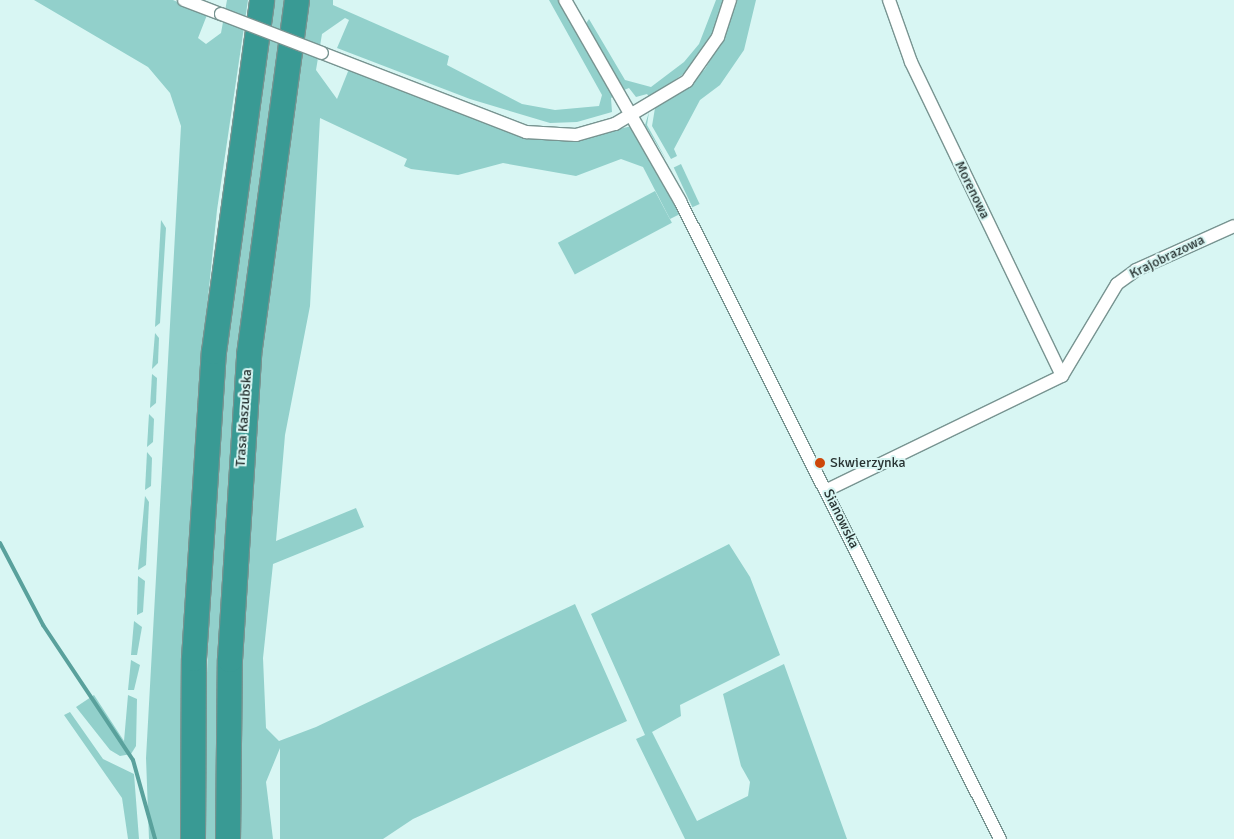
<!DOCTYPE html>
<style>
body{margin:0}
#map{position:relative;width:1234px;height:839px;overflow:hidden;background:#d8f6f3;font-family:Signika,sans-serif}
div>[style]{position:absolute}
.green>*{inset:0;background:#92d0cb;transform-origin:0 0}
.stream>*{height:4px;margin:-2px;padding:0 2px;transform-origin:2px;border-radius:2px;background:#59a19c}
.roads{filter:drop-shadow(1px 0 #789491) drop-shadow(-1px 0 #789491) drop-shadow(0 1px #789491) drop-shadow(0 -1px #789491)}
.street>*{height:12px;margin:-6px;padding:0 6px;transform-origin:6px;border-radius:6px;background:#fff}
.highway>*{height:24px;margin:-12px;padding:0 12px;transform-origin:12px;border-radius:12px;background:#399a94}
.bridges{filter:drop-shadow(1px 0 #789491) drop-shadow(-1px 0 #789491) drop-shadow(0 1px #789491) drop-shadow(0 -1px #789491)}
.street-bridge>*{height:12px;margin:-6px;padding:0 6px;transform-origin:6px;border-radius:6px;background:#fff}
.dots>*{width:14px;height:14px;translate:-50% -50%;box-sizing:border-box;border:2px solid #d8f6f3;border-radius:50%}
span{translate:-50% -50%;white-space:nowrap;text-align:center;line-height:1.15;-webkit-text-stroke:4px #d8f6f3;paint-order:stroke}
.street-label{font-size:14px;color:#273231}
.poi-label{font-size:14px;color:#273231}
.left{translate:0 -50%;text-align:left}
</style>
<div id="map">
<div class="green">
<i style="clip-path:polygon(34px 0,173px 0,207px 15px,198px 38px,206px 44px,221px 33px,227px 0,248px 0,217px 210px,198px 396px,186px 582px,183px 839px,149px 839px,146px 758px,181px 126px,170px 93px,148px 67px)"></i>
<i style="clip-path:polygon(267px 0,288px 0,246px 307px,222px 839px,201px 839px,217px 397px)"></i>
<i style="clip-path:polygon(306px 0,333px 0,333px 5px,449px 56px,447px 65px,522px 104px,555px 110px,599px 106px,602px 95px,549px 0,558px 0,615px 95px,611px 98px,612px 112px,577px 122px,550px 123px,470px 99px,337px 48px,349px 20px,345px 18px,322px 34px,316px 70px,337px 99px,349px 69px,530px 138px,571px 140px,632px 126px,680px 214px,670px 219px,643px 167px,621px 159px,576px 176px,503px 163px,458px 175px,411px 169px,404px 166px,407px 159px,320px 118px,310px 306px,285px 435px,276px 541px,356px 508px,364px 527px,273px 564px,263px 658px,266px 728px,279px 741px,316px 727px,575px 604px,627px 721px,413px 819px,383px 839px,280px 839px,280px 748px,266px 782px,273px 839px,240px 839px,241px 677px,258px 367px)"></i>
<i style="clip-path:polygon(716px 0,724px 0,710px 39px,686px 72px,650px 98px,647px 94px,636px 97px,629px 88px,624px 90px,585px 25px,589px 19px,625px 80px,651px 87px,684px 62px,699px 44px)"></i>
<i style="clip-path:polygon(735px 0,756px 0,744px 50px,720px 85px,700px 100px,674px 149px,677px 156px,671px 159px,652px 126px,655px 108px,681px 92px,705px 69px,724px 37px)"></i>
<i style="clip-path:polygon(649px 112px,647px 125px,667px 161px,645px 125px)"></i>
<i style="left:681px;top:164px;width:44px;height:8px;rotate:65deg"></i>
<i style="left:655px;top:191px;width:36px;height:110px;rotate:62deg"></i>
<i style="clip-path:polygon(161px 220px,166px 228px,160px 323px,155px 327px)"></i>
<i style="clip-path:polygon(155px 333px,159px 338px,158px 363px,152px 369px)"></i>
<i style="clip-path:polygon(152px 374px,157px 378px,156px 403px,150px 408px)"></i>
<i style="clip-path:polygon(149px 414px,154px 419px,153px 442px,147px 447px)"></i>
<i style="clip-path:polygon(147px 452px,152px 458px,151px 486px,145px 490px)"></i>
<i style="clip-path:polygon(145px 496px,149px 502px,146px 565px,138px 570px)"></i>
<i style="clip-path:polygon(729px 544px,750px 577px,780px 655px,680px 705px,681px 716px,652px 732px,697px 821px,748px 796px,750px 782px,741px 766px,723px 694px,784px 664px,847px 839px,685px 839px,636px 739px,645px 735px,591px 614px)"></i>
<i style="clip-path:polygon(138px 576px,145px 581px,143px 612px,137px 615px)"></i>
<i style="clip-path:polygon(134px 621px,142px 627px,137px 655px,131px 655px)"></i>
<i style="clip-path:polygon(131px 660px,140px 665px,134px 690px,128px 690px)"></i>
<i style="clip-path:polygon(94px 695px,124px 741px,128px 695px,137px 699px,136px 746px,131px 754px,120px 756px,110px 750px,76px 707px)"></i>
<i style="clip-path:polygon(70px 712px,103px 759px,134px 774px,139px 839px,128px 839px,122px 798px,64px 715px)"></i>
</div>
<div class="stream">
<i style="left:0;top:543px;width:93px;rotate:62.3deg"></i>
<i style="left:43px;top:625px;width:162px;rotate:56.3deg"></i>
<i style="left:133px;top:760px;width:82px;rotate:74.4deg"></i>
</div>
<div class="roads">
<div class="street">
<i style="left:184px;top:0;width:40px;rotate:21deg"></i>
<i style="left:565px;top:0;width:232px;rotate:60.2deg"></i>
<i style="left:680px;top:201px;width:714px;rotate:63.36deg"></i>
<i style="left:889px;top:0;width:66px;rotate:70.5deg"></i>
<i style="left:911px;top:62px;width:348px;rotate:64.3deg"></i>
<i style="left:322px;top:53px;width:219px;rotate:21.2deg"></i>
<i style="left:526px;top:132px;width:50px;rotate:3.4deg"></i>
<i style="left:576px;top:135px;width:41px;rotate:-15.8deg"></i>
<i style="left:615px;top:124px;width:84px;rotate:-30.8deg"></i>
<i style="left:687px;top:81px;width:54px;rotate:-54.8deg"></i>
<i style="left:718px;top:37px;width:39px;rotate:-72deg"></i>
<i style="left:1062px;top:376px;width:107px;rotate:-59.1deg"></i>
<i style="left:1117px;top:284px;width:24px;rotate:-36deg"></i>
<i style="left:1136px;top:270px;width:107px;rotate:-24.2deg"></i>
<i style="left:827px;top:490px;width:261px;rotate:-25.9deg"></i>
</div>
<div class="highway">
<i style="left:193px;top:839px;width:180px;rotate:-89.7deg"></i>
<i style="left:194px;top:659px;width:308px;rotate:-86.3deg"></i>
<i style="left:214px;top:352px;width:355px;rotate:-82.2deg"></i>
<i style="left:228px;top:839px;width:179px;rotate:-89.4deg"></i>
<i style="left:230px;top:660px;width:306px;rotate:-86.4deg"></i>
<i style="left:249px;top:355px;width:358px;rotate:-82.3deg"></i>
</div>
</div>
<div class="bridges">
<div class="street-bridge">
<i style="left:221px;top:14px;width:108px;rotate:21.1deg"></i>
</div>
</div>
<div class="dots">
<i style="left:820px;top:463px;background:#cd4709"></i>
</div>
<div class="street-label">
<span style="left:972px;top:190px;rotate:64deg">Morenowa</span>
<span style="left:1167px;top:257px;rotate:-26deg">Krajobrazowa</span>
<span style="left:244px;top:418px;rotate:-86deg">Trasa Kaszubska</span>
<span style="left:841px;top:519px;rotate:64deg">Sianowska</span>
</div>
<div class="poi-label">
<span class="left" style="left:830px;top:463px">Skwierzynka</span>
</div>
</div>
